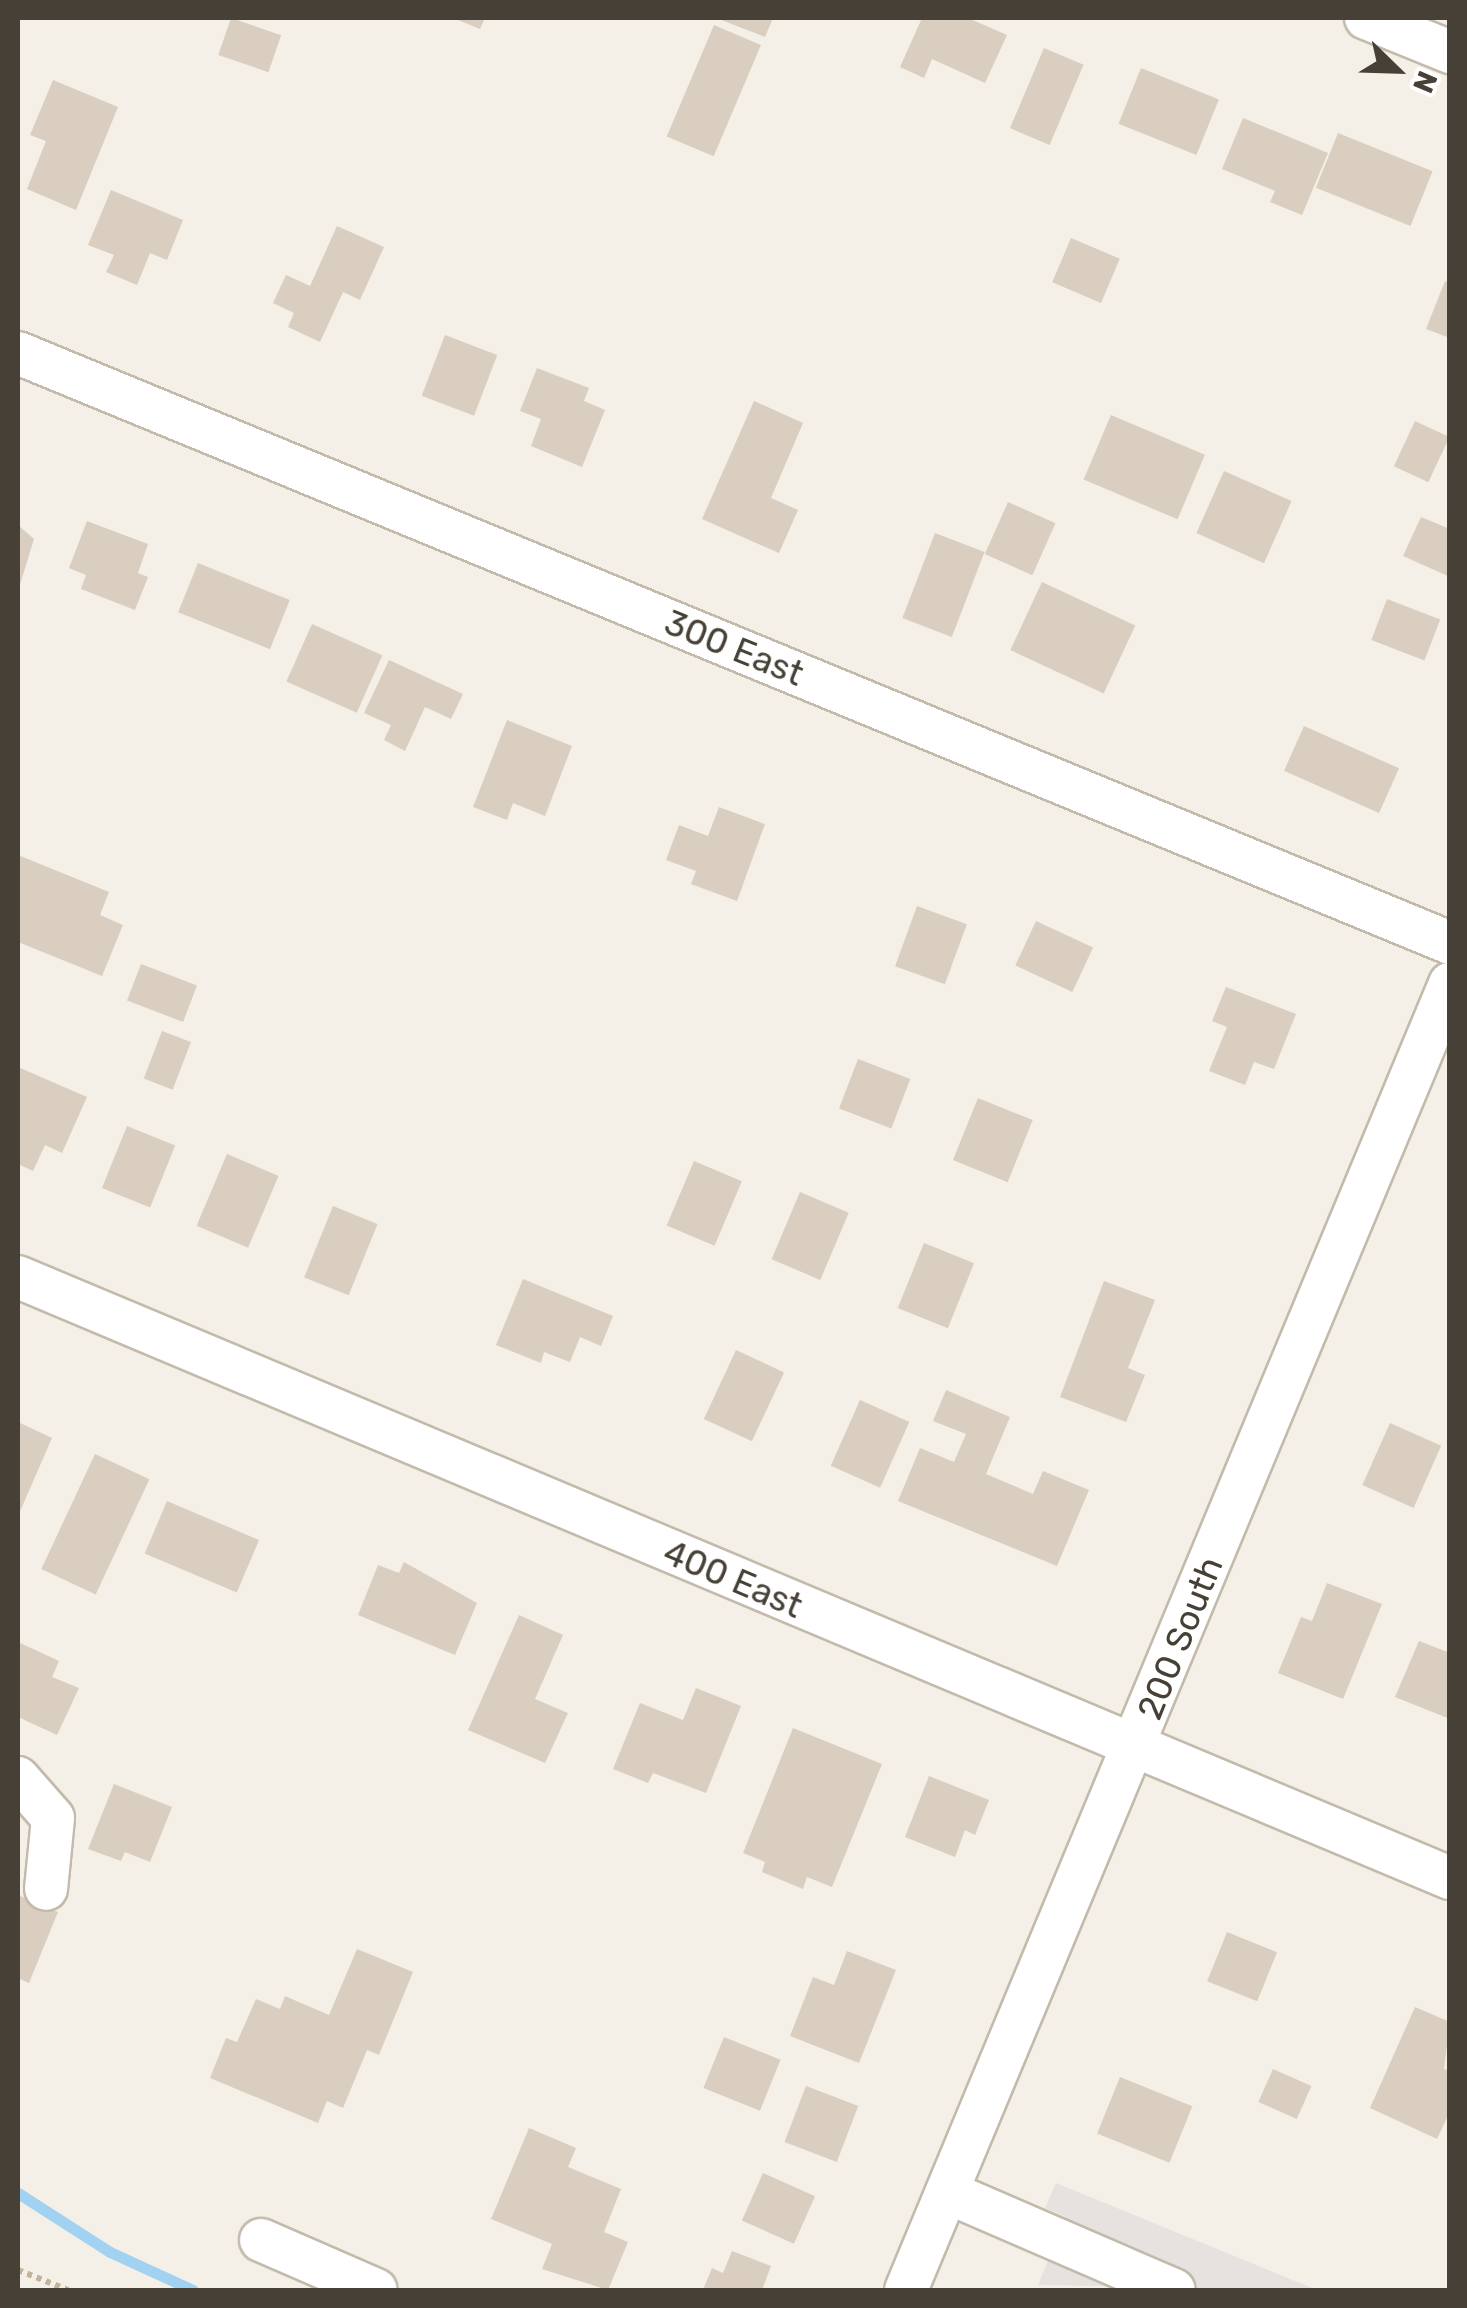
<!DOCTYPE html>
<style>
body{margin:0}
#map{position:relative;width:1467px;height:2308px;overflow:hidden;background:#f4f0e7;font-family:Rubik,sans-serif}
div>[style]{position:absolute}
.parking>*{inset:0;background:#e5e2df}
.stream>*{height:11px;margin:-5.5px;padding:0 5.5px;transform-origin:5.5px;border-radius:5.5px;background:#a2d2f2}
.building>*{inset:0;background:#d9cebf;transform-origin:0 0}
.path>*{height:6px;margin-top:-3px;transform-origin:0;background:repeating-linear-gradient(90deg,#c2b39a 0 5px,transparent 0 10px)}
.roads{filter:drop-shadow(2px 0 #c3baac) drop-shadow(-2px 0 #c3baac) drop-shadow(0 2px #c3baac) drop-shadow(0 -2px #c3baac)}
.minor>*{height:42px;margin:-21px;padding:0 21px;transform-origin:21px;border-radius:21px;background:#fff}
span{translate:-50% -50%;white-space:nowrap;text-align:center;line-height:1.15;-webkit-text-stroke:8px #fff;paint-order:stroke}
.street-label{font-size:35px;color:#474036}
.frame{position:absolute;inset:0;border:20px solid #474036;pointer-events:none}
.north{position:absolute;left:1347px;top:20px;width:100px;height:100px;-webkit-text-stroke:8px #fff;paint-order:stroke;rotate:113deg;font-size:28px;font-weight:700;line-height:40px;text-align:center;color:#474036}
.north::after{content:'';display:block;margin:auto;width:35px;height:45px;background:#474036;clip-path:polygon(50% 0,100% 100%,50% 72%,0 100%)}
</style>
<div id="map">
<div class="parking">
<i style="clip-path:polygon(1056px 2183px,1317px 2290px,1038px 2285px,1066px 2217px,1045px 2208px)"></i>
</div>
<div class="stream">
<i style="left:18px;top:2193px;width:109px;rotate:32.7deg"></i>
<i style="left:110px;top:2252px;width:91px;rotate:24.6deg"></i>
</div>
<div class="building">
<i style="left:231px;top:18px;width:53px;height:39px;rotate:19deg"></i>
<i style="clip-path:polygon(453px 18px,485px 18px,480px 29px)"></i>
<i style="clip-path:polygon(716px 18px,773px 18px,765px 37px)"></i>
<i style="clip-path:polygon(922px 18px,968px 18px,1007px 35px,985px 83px,932px 59px,924px 78px,900px 67px)"></i>
<i style="left:714px;top:25px;width:51px;height:121px;rotate:23deg"></i>
<i style="left:1044px;top:48px;width:43px;height:87px;rotate:23deg"></i>
<i style="left:1141px;top:68px;width:84px;height:60px;rotate:22deg"></i>
<i style="clip-path:polygon(53px 80px,118px 107px,76px 210px,27px 189px,46px 141px,30px 135px)"></i>
<i style="clip-path:polygon(1243px 118px,1328px 153px,1302px 215px,1270px 202px,1275px 191px,1222px 169px)"></i>
<i style="left:1338px;top:133px;width:102px;height:59px;rotate:22deg"></i>
<i style="clip-path:polygon(111px 190px,183px 220px,167px 260px,150px 253px,137px 285px,106px 272px,114px 255px,88px 245px)"></i>
<i style="clip-path:polygon(337px 226px,384px 247px,360px 300px,343px 292px,320px 342px,288px 327px,294px 313px,273px 303px,286px 275px,310px 286px)"></i>
<i style="left:1071px;top:238px;width:53px;height:48px;rotate:23deg"></i>
<i style="clip-path:polygon(1445px 281px,1450px 283px,1450px 338px,1426px 329px)"></i>
<i style="left:445px;top:335px;width:56px;height:65px;rotate:21deg"></i>
<i style="clip-path:polygon(537px 368px,589px 388px,584px 401px,605px 410px,582px 467px,531px 446px,541px 419px,520px 411px)"></i>
<i style="clip-path:polygon(754px 401px,803px 423px,771px 498px,798px 510px,779px 553px,702px 519px)"></i>
<i style="left:1111px;top:415px;width:102px;height:70px;rotate:23deg"></i>
<i style="left:1415px;top:421px;width:38px;height:50px;rotate:25deg"></i>
<i style="left:1224px;top:471px;width:74px;height:68px;rotate:24deg"></i>
<i style="left:1008px;top:502px;width:52px;height:57px;rotate:24deg"></i>
<i style="clip-path:polygon(1421px 517px,1450px 529px,1450px 577px,1403px 556px)"></i>
<i style="clip-path:polygon(87px 521px,148px 544px,138px 573px,148px 577px,135px 610px,81px 589px,86px 575px,69px 568px)"></i>
<i style="clip-path:polygon(18px 525px,34px 539px,18px 591px)"></i>
<i style="left:935px;top:533px;width:53px;height:91px;rotate:21deg"></i>
<i style="left:198px;top:563px;width:99px;height:53px;rotate:22deg"></i>
<i style="left:1042px;top:582px;width:103px;height:75px;rotate:25deg"></i>
<i style="left:1387px;top:599px;width:57px;height:44px;rotate:21deg"></i>
<i style="left:312px;top:624px;width:77px;height:63px;rotate:24deg"></i>
<i style="clip-path:polygon(389px 660px,463px 694px,451px 719px,425px 707px,405px 751px,384px 740px,391px 725px,364px 713px)"></i>
<i style="clip-path:polygon(507px 720px,572px 746px,545px 816px,513px 803px,507px 820px,473px 807px)"></i>
<i style="left:1304px;top:726px;width:104px;height:49px;rotate:24deg"></i>
<i style="clip-path:polygon(719px 807px,765px 824px,737px 901px,691px 884px,696px 871px,666px 860px,679px 825px,708px 836px)"></i>
<i style="clip-path:polygon(18px 855px,109px 892px,100px 915px,123px 925px,102px 976px,18px 942px)"></i>
<i style="left:917px;top:906px;width:53px;height:64px;rotate:20deg"></i>
<i style="left:1036px;top:921px;width:63px;height:49px;rotate:25deg"></i>
<i style="left:141px;top:964px;width:60px;height:39px;rotate:21deg"></i>
<i style="clip-path:polygon(1226px 987px,1296px 1014px,1274px 1069px,1254px 1062px,1245px 1085px,1209px 1071px,1227px 1027px,1212px 1021px)"></i>
<i style="left:162px;top:1031px;width:31px;height:51px;rotate:21deg"></i>
<i style="left:858px;top:1059px;width:56px;height:53px;rotate:21deg"></i>
<i style="clip-path:polygon(18px 1067px,87px 1097px,62px 1153px,45px 1145px,33px 1171px,18px 1164px)"></i>
<i style="left:978px;top:1098px;width:59px;height:67px;rotate:22deg"></i>
<i style="left:127px;top:1126px;width:52px;height:67px;rotate:22deg"></i>
<i style="left:227px;top:1154px;width:56px;height:78px;rotate:23deg"></i>
<i style="left:694px;top:1161px;width:52px;height:70px;rotate:23deg"></i>
<i style="left:800px;top:1192px;width:53px;height:73px;rotate:23deg"></i>
<i style="left:333px;top:1206px;width:48px;height:77px;rotate:22deg"></i>
<i style="left:924px;top:1243px;width:54px;height:70px;rotate:22deg"></i>
<i style="clip-path:polygon(523px 1279px,613px 1316px,601px 1346px,580px 1337px,570px 1362px,544px 1352px,541px 1363px,496px 1345px)"></i>
<i style="clip-path:polygon(1104px 1281px,1155px 1300px,1128px 1368px,1145px 1375px,1126px 1422px,1060px 1397px)"></i>
<i style="left:736px;top:1350px;width:53px;height:76px;rotate:25deg"></i>
<i style="clip-path:polygon(946px 1390px,1010px 1417px,986px 1474px,1033px 1494px,1043px 1471px,1089px 1490px,1057px 1566px,898px 1501px,920px 1448px,954px 1462px,966px 1434px,933px 1421px)"></i>
<i style="left:860px;top:1400px;width:54px;height:72px;rotate:24deg"></i>
<i style="clip-path:polygon(18px 1422px,52px 1438px,18px 1516px)"></i>
<i style="left:1390px;top:1423px;width:56px;height:68px;rotate:24deg"></i>
<i style="left:95px;top:1454px;width:60px;height:127px;rotate:25deg"></i>
<i style="left:167px;top:1501px;width:100px;height:57px;rotate:23deg"></i>
<i style="clip-path:polygon(404px 1562px,477px 1603px,455px 1655px,358px 1615px,378px 1565px,399px 1573px)"></i>
<i style="clip-path:polygon(1327px 1583px,1382px 1604px,1343px 1699px,1278px 1673px,1301px 1617px,1312px 1621px)"></i>
<i style="clip-path:polygon(519px 1615px,563px 1635px,535px 1699px,568px 1713px,545px 1763px,468px 1730px)"></i>
<i style="clip-path:polygon(1419px 1641px,1450px 1653px,1450px 1719px,1395px 1697px)"></i>
<i style="clip-path:polygon(18px 1642px,59px 1661px,52px 1677px,79px 1688px,57px 1735px,18px 1717px)"></i>
<i style="clip-path:polygon(696px 1688px,741px 1706px,706px 1793px,653px 1773px,648px 1783px,613px 1769px,640px 1703px,683px 1720px)"></i>
<i style="clip-path:polygon(793px 1728px,882px 1764px,832px 1887px,807px 1877px,803px 1889px,762px 1872px,765px 1862px,743px 1853px)"></i>
<i style="clip-path:polygon(929px 1776px,989px 1800px,975px 1835px,965px 1830px,955px 1857px,905px 1837px)"></i>
<i style="clip-path:polygon(114px 1784px,172px 1807px,150px 1862px,125px 1852px,121px 1861px,88px 1849px)"></i>
<i style="clip-path:polygon(18px 1895px,58px 1912px,29px 1983px,18px 1978px)"></i>
<i style="left:1227px;top:1932px;width:54px;height:53px;rotate:22deg"></i>
<i style="clip-path:polygon(357px 1949px,413px 1972px,379px 2055px,367px 2050px,343px 2108px,327px 2101px,318px 2123px,210px 2078px,226px 2038px,237px 2042px,256px 1999px,280px 2009px,285px 1996px,329px 2015px)"></i>
<i style="clip-path:polygon(847px 1951px,896px 1970px,859px 2063px,790px 2036px,813px 1977px,834px 1985px)"></i>
<i style="clip-path:polygon(1415px 2007px,1450px 2022px,1444px 2069px,1450px 2071px,1450px 2111px,1437px 2139px,1370px 2108px)"></i>
<i style="left:724px;top:2037px;width:61px;height:55px;rotate:22deg"></i>
<i style="left:1273px;top:2069px;width:42px;height:36px;rotate:24deg"></i>
<i style="left:1120px;top:2077px;width:78px;height:61px;rotate:22deg"></i>
<i style="left:806px;top:2086px;width:56px;height:60px;rotate:21deg"></i>
<i style="clip-path:polygon(529px 2128px,576px 2148px,568px 2167px,621px 2189px,604px 2232px,628px 2242px,608px 2290px,542px 2269px,552px 2244px,491px 2219px)"></i>
<i style="left:763px;top:2173px;width:57px;height:52px;rotate:24deg"></i>
<i style="clip-path:polygon(732px 2251px,771px 2266px,762px 2290px,703px 2290px,712px 2268px,723px 2273px)"></i>
</div>
<div class="path">
<i style="left:18px;top:2270px;width:54px;rotate:21.8deg"></i>
</div>
<div class="roads">
<div class="minor">
<i style="left:1366px;top:18px;width:91px;rotate:22deg"></i>
<i style="left:18px;top:353px;width:1549px;rotate:22.39deg"></i>
<i style="left:18px;top:1277px;width:1553px;rotate:22.77deg"></i>
<i style="left:18px;top:1778px;width:53px;rotate:48.8deg"></i>
<i style="left:53px;top:1818px;width:71px;rotate:95.6deg"></i>
<i style="left:947px;top:2192px;width:247px;rotate:23.4deg"></i>
<i style="left:261px;top:2240px;width:125px;rotate:23.5deg"></i>
<i style="left:906px;top:2290px;width:1415px;rotate:-67.39deg"></i>
</div>
</div>
<div class="street-label">
<span style="left:734px;top:648px;rotate:22deg">300 East</span>
<span style="left:733px;top:1579px;rotate:23deg">400 East</span>
<span style="left:1180px;top:1638px;rotate:-68deg">200 South</span>
</div>
<div class="frame"></div>
<div class="north">N</div>
</div>
